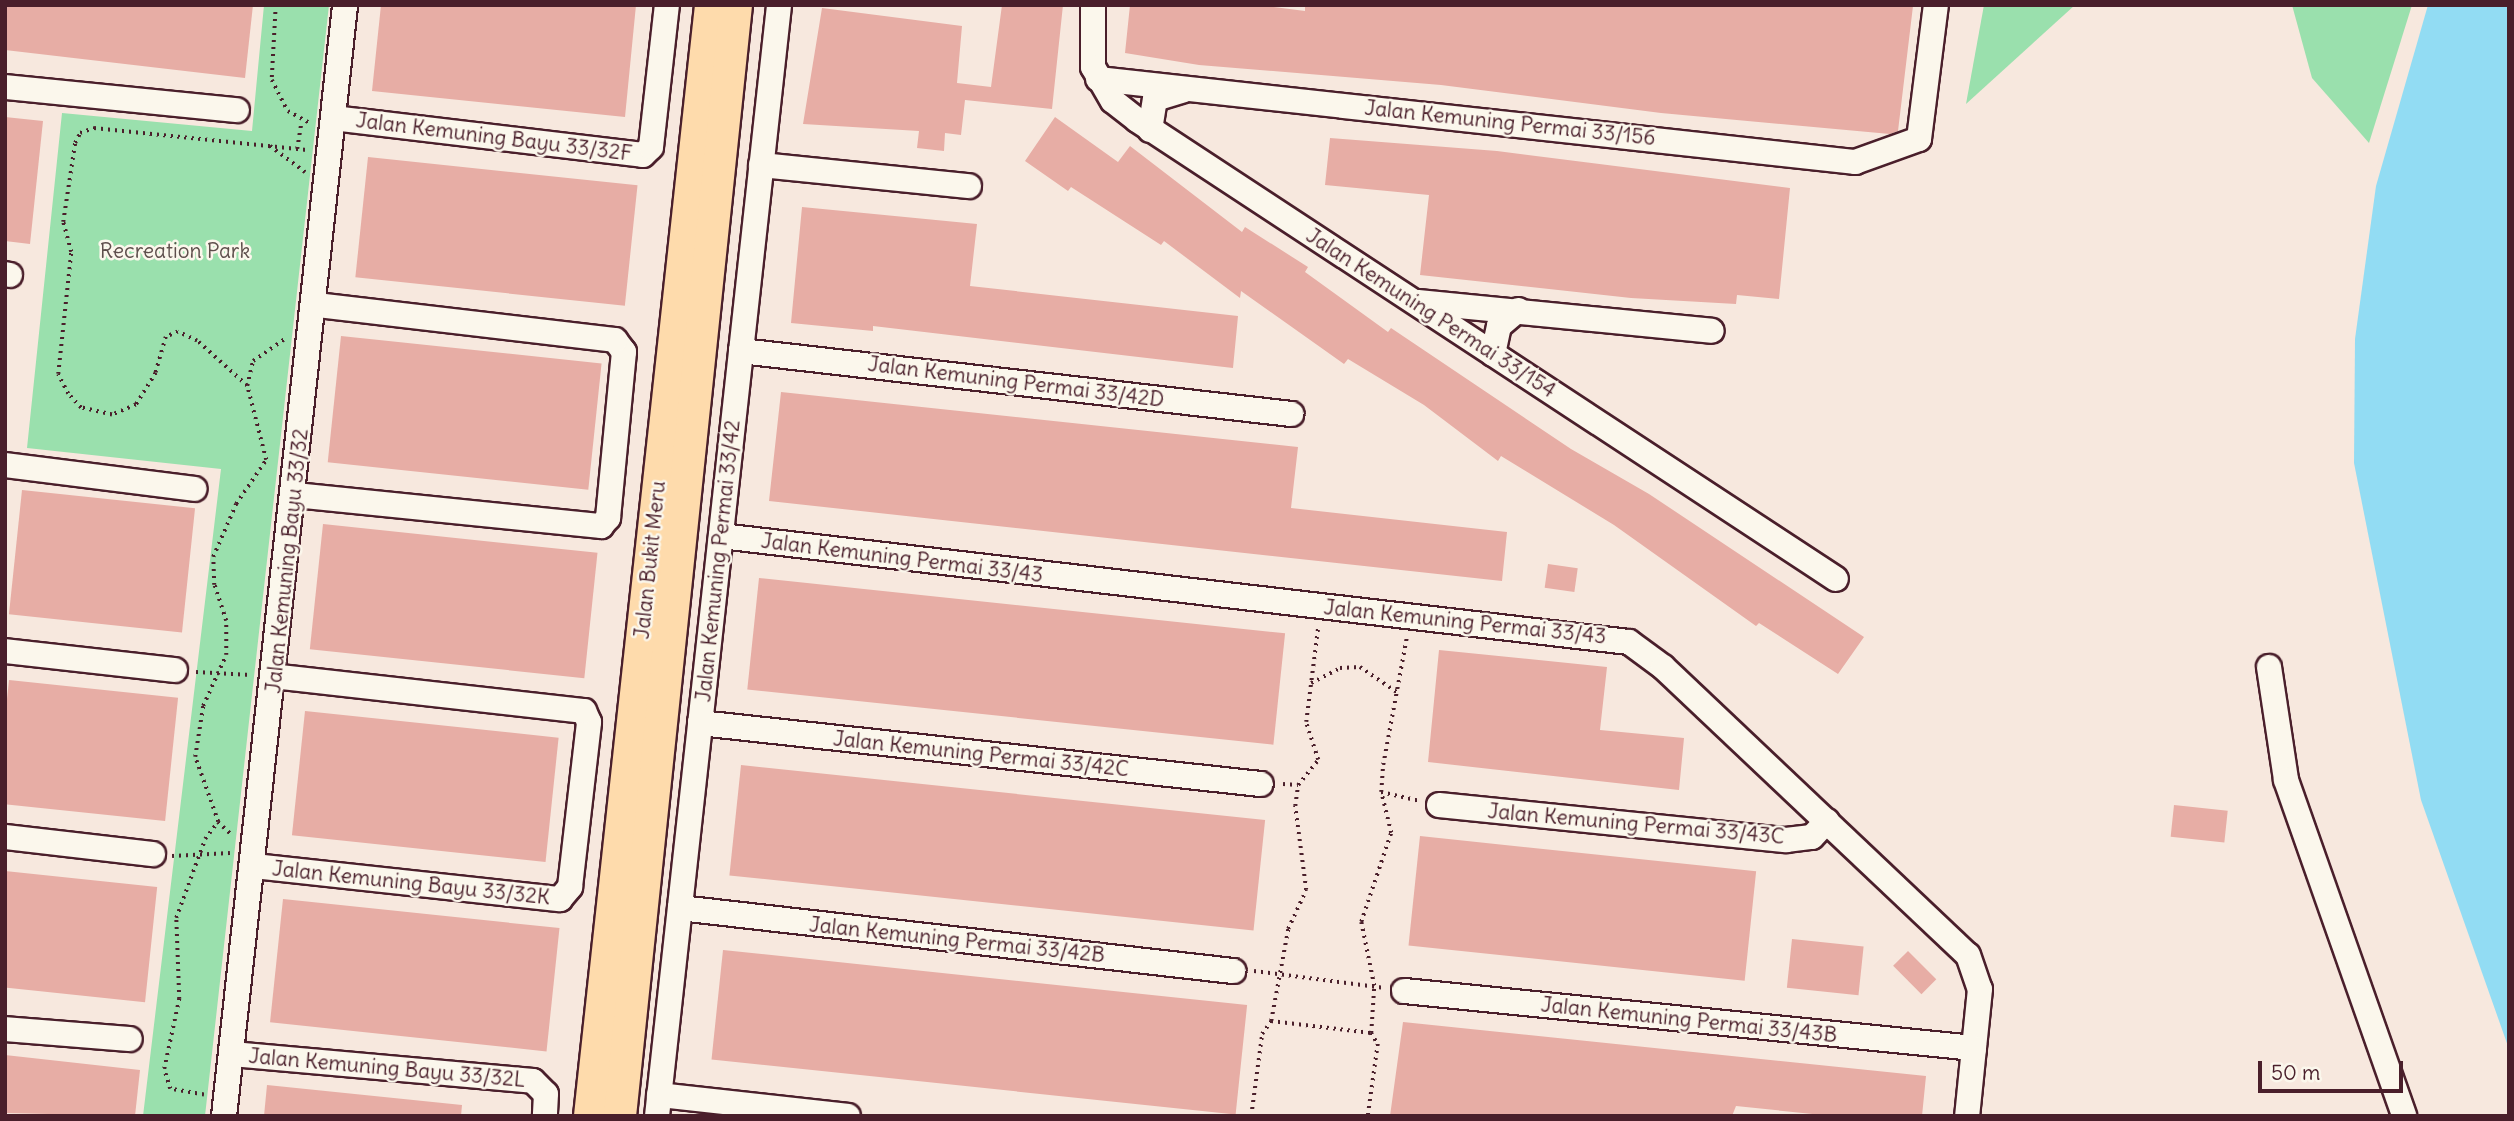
<!DOCTYPE html>
<style>
body{margin:0}
#map{position:relative;width:2514px;height:1121px;overflow:hidden;background:#f7e8de;font-family:Delius,sans-serif}
div>[style]{position:absolute}
.green>*{inset:0;background:#9ae0ad}
.water>*{inset:0;background:#92dcf3}
.building>*{inset:0;background:#e7ada5;transform-origin:0 0}
.path>*{height:3.5px;margin-top:-1.75px;transform-origin:0;background:repeating-linear-gradient(90deg,#4a1f2b 0 2px,transparent 0 7px)}
.roads{filter:drop-shadow(2px 0 #4a1f2b) drop-shadow(-2px 0 #4a1f2b) drop-shadow(0 2px #4a1f2b) drop-shadow(0 -2px #4a1f2b)}
.minor>*{height:24px;margin:-12px;padding:0 12px;transform-origin:12px;border-radius:12px;background:#fbf7ec}
.major>*{height:32px;margin:-16px;padding:0 16px;transform-origin:16px;border-radius:16px;background:#fedbac}
span{translate:-50% -50%;white-space:nowrap;text-align:center;line-height:1.15;-webkit-text-stroke:5px #fbf7ec;paint-order:stroke}
.street-label{font-size:21px;color:#4a1f2b}
.park-label{font-size:21px;color:#5e4f4c}
.frame{position:absolute;inset:0;border:7px solid #4a1f2b;pointer-events:none}
.scale{position:absolute;left:2258px;top:1061px;width:145px;height:32px;box-sizing:border-box;border:4px solid #4a1f2b;border-top:0;padding-left:9px;font-size:21px;line-height:24px;white-space:nowrap;color:#4a1f2b;-webkit-text-stroke:5px #fbf7ec;paint-order:stroke}
</style>
<div id="map">
<div class="green">
<i style="clip-path:polygon(264px 5px,329px 5px,205px 1116px,143px 1116px,221px 469px,27px 448px,62px 113px,252px 131px)"></i>
<i style="clip-path:polygon(1984px 5px,2075px 5px,1966px 104px)"></i>
<i style="clip-path:polygon(2292px 5px,2412px 5px,2369px 143px,2312px 78px)"></i>
</div>
<div class="water">
<i style="clip-path:polygon(2428px 5px,2509px 5px,2509px 1049px,2421px 800px,2354px 463px,2355px 339px,2376px 186px)"></i>
</div>
<div class="building">
<i style="clip-path:polygon(5px 5px,253px 5px,245px 78px,5px 50px)"></i>
<i style="clip-path:polygon(381px 5px,636px 5px,625px 117px,372px 91px)"></i>
<i style="clip-path:polygon(1002px 5px,1063px 5px,1052px 109px,965px 100px,961px 135px,945px 133px,944px 151px,917px 148px,919px 131px,803px 124px,822px 8px,962px 26px,957px 83px,991px 87px)"></i>
<i style="clip-path:polygon(1130px 5px,1259px 5px,1305px 11px,1305px 5px,1913px 6px,1898px 131px,1890px 134px,1661px 113px,1441px 85px,1199px 65px,1125px 53px)"></i>
<i style="clip-path:polygon(5px 117px,43px 121px,30px 244px,5px 241px)"></i>
<i style="clip-path:polygon(1055px 117px,1118px 162px,1130px 146px,1242px 232px,1245px 227px,1308px 267px,1305px 272px,1388px 332px,1391px 328px,1571px 449px,1649px 494px,1864px 637px,1838px 674px,1759px 623px,1756px 626px,1614px 525px,1501px 456px,1498px 461px,1424px 405px,1348px 359px,1344px 364px,1241px 291px,1240px 298px,1164px 241px,1161px 245px,1071px 187px,1068px 191px,1025px 161px)"></i>
<i style="clip-path:polygon(1330px 138px,1497px 151px,1790px 188px,1779px 299px,1737px 295px,1736px 304px,1631px 298px,1420px 275px,1429px 195px,1325px 185px)"></i>
<i style="left:368px;top:157px;width:271px;height:121px;rotate:6deg"></i>
<i style="clip-path:polygon(802px 207px,977px 224px,970px 286px,1238px 316px,1233px 368px,873px 326px,873px 331px,791px 323px)"></i>
<i style="left:341px;top:336px;width:262px;height:127px;rotate:6deg"></i>
<i style="clip-path:polygon(781px 392px,1298px 447px,1291px 508px,1507px 532px,1502px 581px,769px 501px)"></i>
<i style="left:22px;top:490px;width:174px;height:125px;rotate:6deg"></i>
<i style="left:323px;top:524px;width:276px;height:126px;rotate:6deg"></i>
<i style="left:1548px;top:564px;width:30px;height:24px;rotate:8deg"></i>
<i style="left:759px;top:578px;width:529px;height:112px;rotate:6deg"></i>
<i style="clip-path:polygon(1439px 650px,1607px 667px,1600px 730px,1684px 738px,1679px 790px,1428px 762px)"></i>
<i style="left:9px;top:680px;width:170px;height:124px;rotate:6deg"></i>
<i style="left:305px;top:711px;width:255px;height:125px;rotate:6deg"></i>
<i style="left:741px;top:765px;width:527px;height:111px;rotate:6deg"></i>
<i style="left:2174px;top:805px;width:54px;height:32px;rotate:6deg"></i>
<i style="left:1420px;top:836px;width:338px;height:110px;rotate:6deg"></i>
<i style="left:5px;top:871px;width:153px;height:116px;rotate:6deg"></i>
<i style="left:283px;top:899px;width:278px;height:124px;rotate:6deg"></i>
<i style="left:1792px;top:939px;width:72px;height:49px;rotate:6deg"></i>
<i style="left:723px;top:950px;width:527px;height:110px;rotate:6deg"></i>
<i style="left:1908px;top:951px;width:40px;height:21px;rotate:45deg"></i>
<i style="clip-path:polygon(1403px 1022px,1926px 1076px,1922px 1116px,1832px 1116px,1736px 1106px,1732px 1116px,1390px 1116px)"></i>
<i style="clip-path:polygon(5px 1055px,140px 1070px,135px 1116px,5px 1113px)"></i>
<i style="clip-path:polygon(267px 1085px,462px 1105px,461px 1116px,264px 1116px)"></i>
</div>
<div class="path">
<i style="left:276px;top:5px;width:75px;rotate:93.1deg"></i>
<i style="left:272px;top:80px;width:35px;rotate:63deg"></i>
<i style="left:288px;top:111px;width:26px;rotate:29deg"></i>
<i style="left:270px;top:146px;width:44px;rotate:36.6deg"></i>
<i style="left:297px;top:149px;width:26px;rotate:-81deg"></i>
<i style="left:247px;top:386px;width:67px;rotate:-138deg"></i>
<i style="left:197px;top:341px;width:21px;rotate:-155deg"></i>
<i style="left:178px;top:332px;width:13px;rotate:157deg"></i>
<i style="left:166px;top:337px;width:37px;rotate:106deg"></i>
<i style="left:156px;top:373px;width:38px;rotate:122deg"></i>
<i style="left:136px;top:405px;width:26px;rotate:157deg"></i>
<i style="left:112px;top:415px;width:32px;rotate:-167deg"></i>
<i style="left:81px;top:408px;width:19px;rotate:-133deg"></i>
<i style="left:68px;top:394px;width:22px;rotate:-117deg"></i>
<i style="left:58px;top:374px;width:123px;rotate:-83.9deg"></i>
<i style="left:71px;top:252px;width:31px;rotate:-105deg"></i>
<i style="left:63px;top:222px;width:80px;rotate:-81.4deg"></i>
<i style="left:75px;top:143px;width:11px;rotate:-63deg"></i>
<i style="left:80px;top:133px;width:15px;rotate:-20deg"></i>
<i style="left:94px;top:128px;width:214px;rotate:5.9deg"></i>
<i style="left:196px;top:672px;width:55px;rotate:3.1deg"></i>
<i style="left:1311px;top:683px;width:33px;rotate:-27deg"></i>
<i style="left:1340px;top:668px;width:20px;rotate:-3deg"></i>
<i style="left:1360px;top:667px;width:46px;rotate:34.4deg"></i>
<i style="left:1283px;top:784px;width:15px;rotate:4deg"></i>
<i style="left:1381px;top:792px;width:40px;rotate:13deg"></i>
<i style="left:218px;top:822px;width:18px;rotate:43deg"></i>
<i style="left:172px;top:856px;width:58px;rotate:-3deg"></i>
<i style="left:1254px;top:971px;width:132px;rotate:7.4deg"></i>
<i style="left:1271px;top:1021px;width:101px;rotate:6.8deg"></i>
<i style="left:1371px;top:1033px;width:13px;rotate:58deg"></i>
<i style="left:1378px;top:1044px;width:73px;rotate:97.9deg"></i>
<i style="left:1371px;top:1033px;width:47px;rotate:-86.3deg"></i>
<i style="left:1374px;top:986px;width:65px;rotate:-101.5deg"></i>
<i style="left:1361px;top:922px;width:94px;rotate:-71.4deg"></i>
<i style="left:1391px;top:833px;width:42px;rotate:-103.7deg"></i>
<i style="left:1381px;top:792px;width:27px;rotate:-86deg"></i>
<i style="left:1383px;top:765px;width:131px;rotate:-79.5deg"></i>
<i style="left:204px;top:1095px;width:35px;rotate:-170deg"></i>
<i style="left:170px;top:1089px;width:21px;rotate:-107deg"></i>
<i style="left:164px;top:1069px;width:72px;rotate:-77.9deg"></i>
<i style="left:179px;top:999px;width:81px;rotate:-92.1deg"></i>
<i style="left:176px;top:918px;width:84px;rotate:-69.8deg"></i>
<i style="left:205px;top:839px;width:21px;rotate:-53deg"></i>
<i style="left:218px;top:822px;width:69px;rotate:-109.5deg"></i>
<i style="left:195px;top:757px;width:52px;rotate:-81.1deg"></i>
<i style="left:203px;top:706px;width:56px;rotate:-65.7deg"></i>
<i style="left:226px;top:655px;width:34px;rotate:-90deg"></i>
<i style="left:226px;top:621px;width:38px;rotate:-108deg"></i>
<i style="left:214px;top:585px;width:28px;rotate:-92deg"></i>
<i style="left:213px;top:557px;width:58px;rotate:-66.5deg"></i>
<i style="left:236px;top:504px;width:53px;rotate:-55.7deg"></i>
<i style="left:266px;top:460px;width:76px;rotate:-104.4deg"></i>
<i style="left:247px;top:386px;width:26px;rotate:-77deg"></i>
<i style="left:253px;top:361px;width:40px;rotate:-34.9deg"></i>
<i style="left:1251px;top:1116px;width:83px;rotate:-82.4deg"></i>
<i style="left:1262px;top:1034px;width:16px;rotate:-55deg"></i>
<i style="left:1271px;top:1021px;width:94px;rotate:-79.5deg"></i>
<i style="left:1288px;top:929px;width:43px;rotate:-65.2deg"></i>
<i style="left:1306px;top:890px;width:85px;rotate:-97.5deg"></i>
<i style="left:1295px;top:806px;width:21px;rotate:-82deg"></i>
<i style="left:1298px;top:785px;width:32px;rotate:-51deg"></i>
<i style="left:1318px;top:760px;width:40px;rotate:-108deg"></i>
<i style="left:1306px;top:722px;width:96px;rotate:-82.8deg"></i>
</div>
<div class="roads">
<div class="minor">
<i style="left:1093px;top:5px;width:62px;rotate:90deg"></i>
<i style="left:1093px;top:67px;width:39px;rotate:60deg"></i>
<i style="left:1113px;top:101px;width:31px;rotate:38deg"></i>
<i style="left:1137px;top:120px;width:836px;rotate:33.29deg"></i>
<i style="left:1098px;top:79px;width:762px;rotate:6.26deg"></i>
<i style="left:1855px;top:162px;width:68px;rotate:-19.8deg"></i>
<i style="left:1919px;top:139px;width:135px;rotate:-82.8deg"></i>
<i style="left:5px;top:87px;width:233px;rotate:5.7deg"></i>
<i style="left:333px;top:118px;width:312px;rotate:6.8deg"></i>
<i style="left:643px;top:155px;width:11px;rotate:-45deg"></i>
<i style="left:651px;top:147px;width:143px;rotate:-83.6deg"></i>
<i style="left:1150px;top:130px;width:31px;rotate:-81deg"></i>
<i style="left:1155px;top:99px;width:30px;rotate:-17deg"></i>
<i style="left:761px;top:165px;width:209px;rotate:5.8deg"></i>
<i style="left:5px;top:274px;width:5px;rotate:11deg"></i>
<i style="left:1418px;top:302px;width:295px;rotate:5.6deg"></i>
<i style="left:741px;top:351px;width:554px;rotate:6.53deg"></i>
<i style="left:1493px;top:354px;width:29px;rotate:-78deg"></i>
<i style="left:1499px;top:326px;width:25px;rotate:-40deg"></i>
<i style="left:5px;top:465px;width:191px;rotate:7.2deg"></i>
<i style="left:295px;top:495px;width:308px;rotate:5.8deg"></i>
<i style="left:601px;top:526px;width:11px;rotate:-49deg"></i>
<i style="left:608px;top:518px;width:167px;rotate:-84.5deg"></i>
<i style="left:624px;top:352px;width:15px;rotate:-127deg"></i>
<i style="left:615px;top:340px;width:302px;rotate:-173.3deg"></i>
<i style="left:721px;top:536px;width:914px;rotate:6.66deg"></i>
<i style="left:1629px;top:642px;width:42px;rotate:36.3deg"></i>
<i style="left:1663px;top:667px;width:419px;rotate:43.4deg"></i>
<i style="left:1968px;top:955px;width:36px;rotate:71deg"></i>
<i style="left:1980px;top:989px;width:128px;rotate:95.8deg"></i>
<i style="left:5px;top:651px;width:171px;rotate:6.4deg"></i>
<i style="left:2269px;top:667px;width:114px;rotate:81.4deg"></i>
<i style="left:2286px;top:780px;width:356px;rotate:70.6deg"></i>
<i style="left:700px;top:723px;width:564px;rotate:6.21deg"></i>
<i style="left:1439px;top:805px;width:349px;rotate:5.8deg"></i>
<i style="left:1786px;top:840px;width:26px;rotate:-7deg"></i>
<i style="left:1812px;top:837px;width:22px;rotate:-47deg"></i>
<i style="left:5px;top:837px;width:149px;rotate:6.6deg"></i>
<i style="left:254px;top:866px;width:308px;rotate:6.2deg"></i>
<i style="left:560px;top:899px;width:16px;rotate:-50deg"></i>
<i style="left:570px;top:887px;width:166px;rotate:-83.4deg"></i>
<i style="left:589px;top:722px;width:12px;rotate:-114deg"></i>
<i style="left:584px;top:711px;width:312px;rotate:-173.6deg"></i>
<i style="left:680px;top:908px;width:557px;rotate:6.5deg"></i>
<i style="left:1404px;top:991px;width:573px;rotate:5.71deg"></i>
<i style="left:5px;top:1029px;width:125px;rotate:4.6deg"></i>
<i style="left:232px;top:1054px;width:302px;rotate:5.1deg"></i>
<i style="left:533px;top:1081px;width:18px;rotate:45deg"></i>
<i style="left:546px;top:1094px;width:22px;rotate:93deg"></i>
<i style="left:659px;top:1095px;width:190px;rotate:6.3deg"></i>
<i style="left:224px;top:1116px;width:1118px;rotate:-83.78deg"></i>
<i style="left:657px;top:1116px;width:1118px;rotate:-83.73deg"></i>
</div>
<div class="major">
<i style="left:590px;top:1116px;width:1118px;rotate:-83.78deg"></i>
<i style="left:620px;top:1116px;width:1117px;rotate:-84.04deg"></i>
</div>
</div>
<div class="street-label">
<span style="left:1510px;top:123px;rotate:6deg">Jalan Kemuning Permai 33/156</span>
<span style="left:494px;top:137px;rotate:7deg">Jalan Kemuning Bayu 33/32F</span>
<span style="left:1431px;top:313px;rotate:33deg">Jalan Kemuning Permai 33/154</span>
<span style="left:1016px;top:382px;rotate:7deg">Jalan Kemuning Permai 33/42D</span>
<span style="left:902px;top:558px;rotate:7deg">Jalan Kemuning Permai 33/43</span>
<span style="left:650px;top:560px;rotate:-84deg">Jalan Bukit Meru</span>
<span style="left:287px;top:561px;rotate:-84deg">Jalan Kemuning Bayu 33/32</span>
<span style="left:718px;top:561px;rotate:-84deg">Jalan Kemuning Permai 33/42</span>
<span style="left:1465px;top:622px;rotate:6deg">Jalan Kemuning Permai 33/43</span>
<span style="left:981px;top:754px;rotate:6deg">Jalan Kemuning Permai 33/42C</span>
<span style="left:1636px;top:824px;rotate:5deg">Jalan Kemuning Permai 33/43C</span>
<span style="left:411px;top:883px;rotate:6deg">Jalan Kemuning Bayu 33/32K</span>
<span style="left:957px;top:940px;rotate:6deg">Jalan Kemuning Permai 33/42B</span>
<span style="left:1689px;top:1020px;rotate:6deg">Jalan Kemuning Permai 33/43B</span>
<span style="left:387px;top:1068px;rotate:5deg">Jalan Kemuning Bayu 33/32L</span>
</div>
<div class="park-label">
<span style="left:175px;top:251px">Recreation Park</span>
</div>
<div class="frame"></div>
<div class="scale">50 m</div>
</div>
